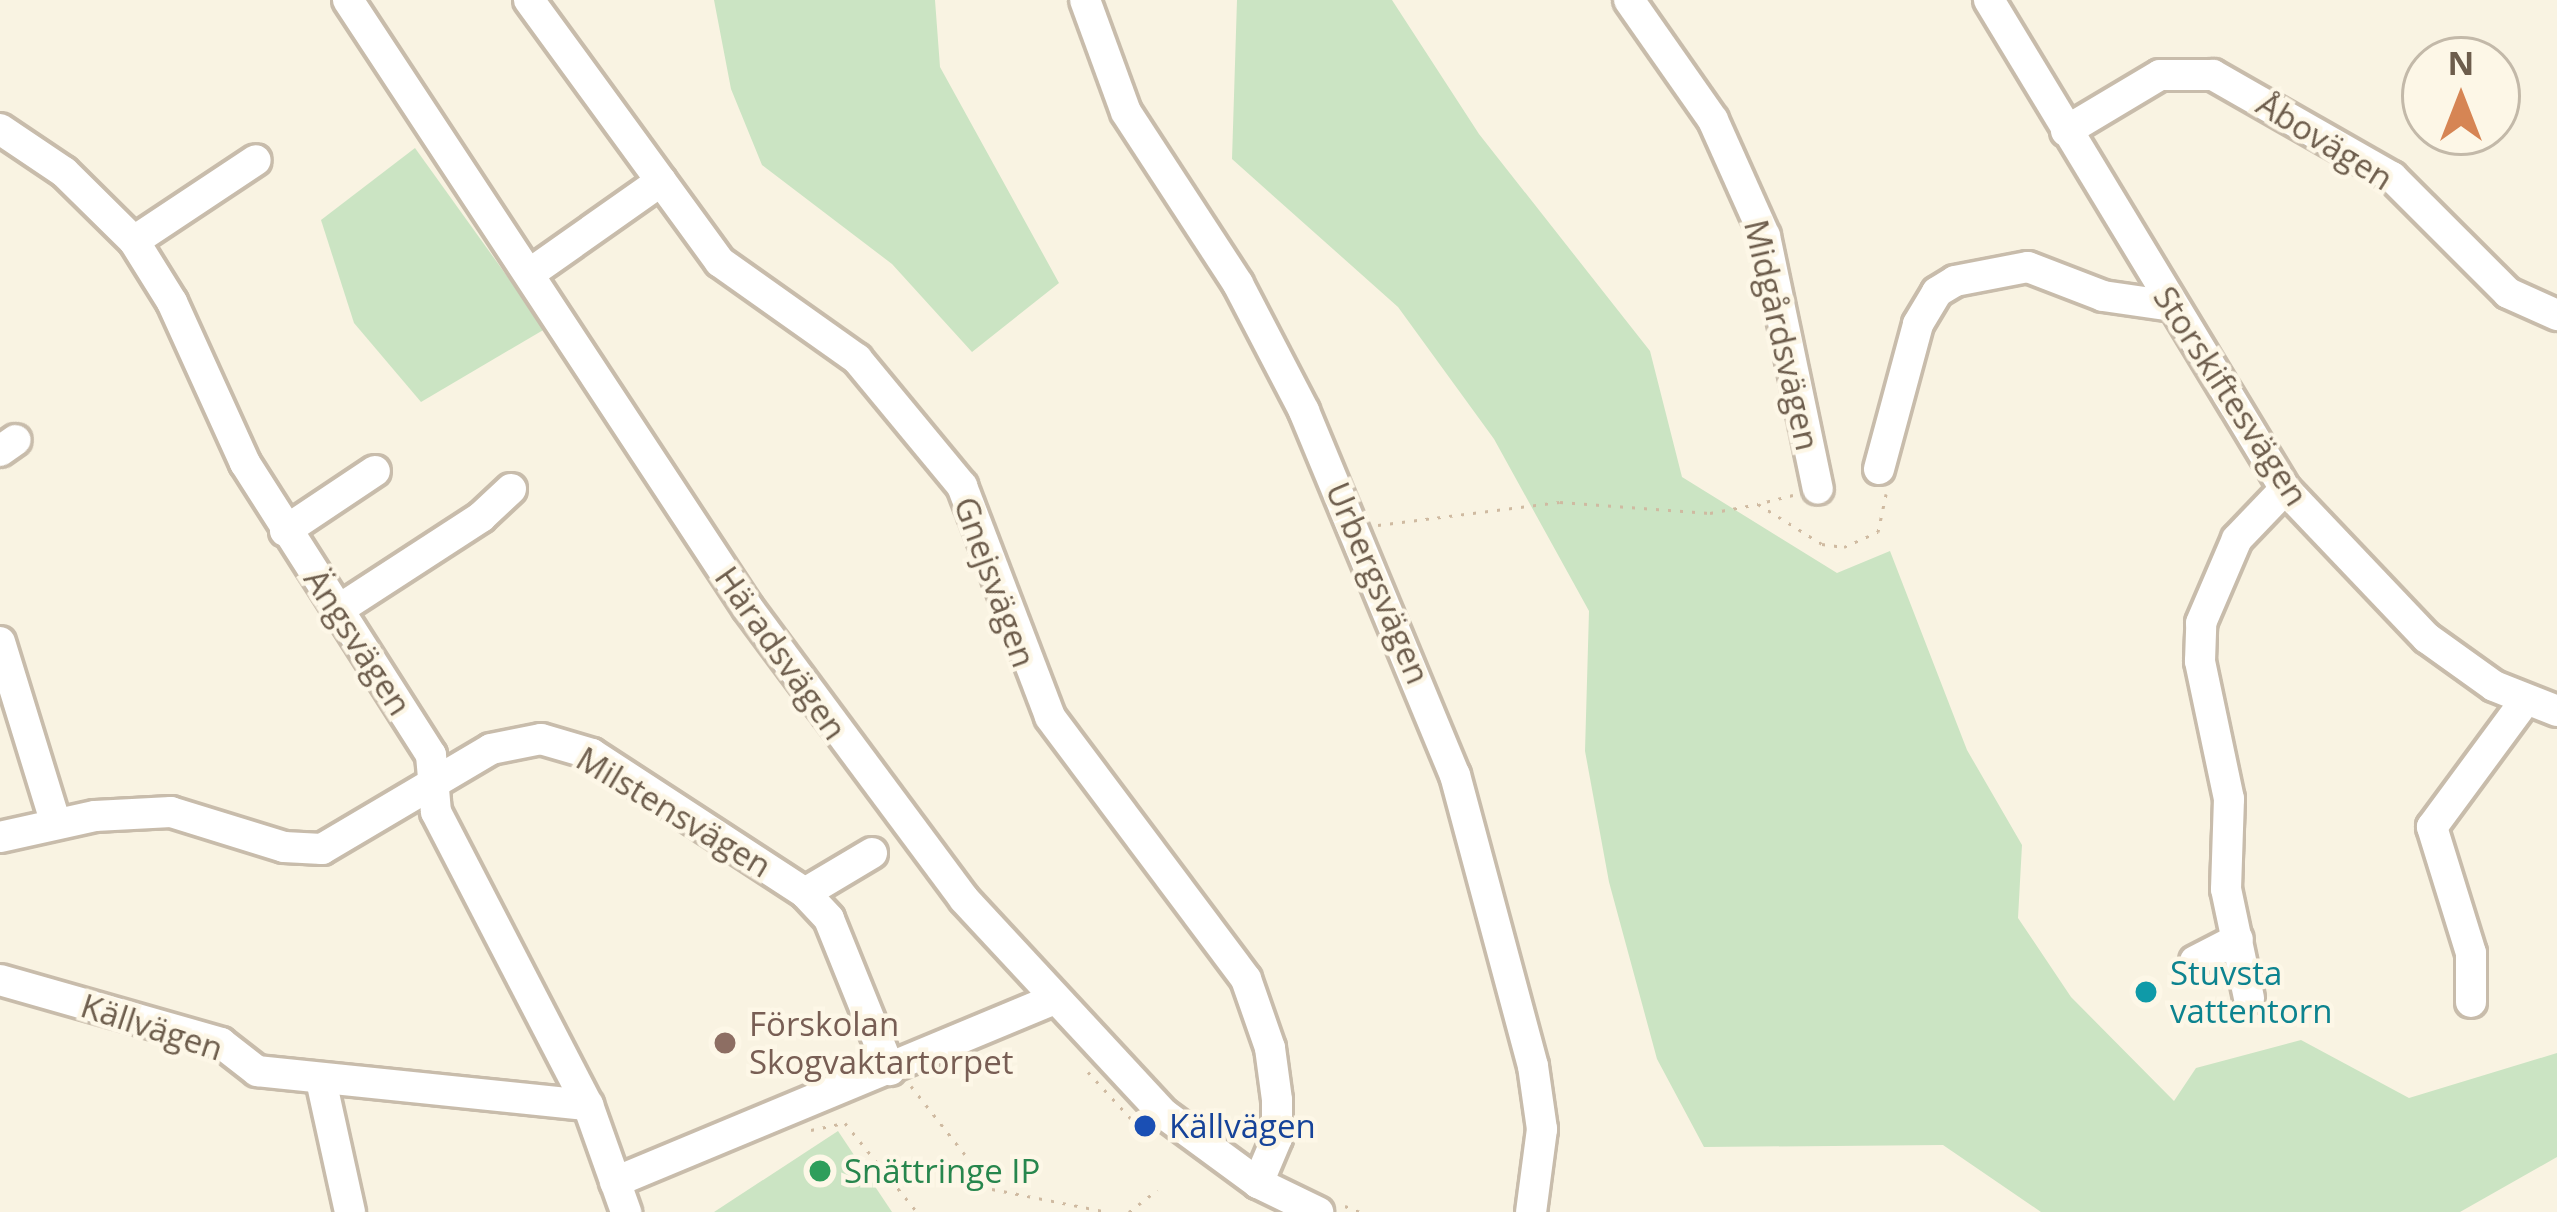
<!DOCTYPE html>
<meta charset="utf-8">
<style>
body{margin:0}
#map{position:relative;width:2557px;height:1212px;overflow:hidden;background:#f9f3e2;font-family:"Open Sans",sans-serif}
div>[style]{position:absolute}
.green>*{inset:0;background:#cbe4c3}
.path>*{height:3px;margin-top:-1.5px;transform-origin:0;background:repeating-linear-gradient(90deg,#cfbaa1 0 3px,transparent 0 12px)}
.roads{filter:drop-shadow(3px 0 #c8bcab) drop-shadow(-3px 0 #c8bcab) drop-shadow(0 3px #c8bcab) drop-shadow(0 -3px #c8bcab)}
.minor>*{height:30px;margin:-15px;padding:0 15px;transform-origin:15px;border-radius:15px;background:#fff}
.dots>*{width:33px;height:33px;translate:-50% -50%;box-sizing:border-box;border:6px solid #fdf7e7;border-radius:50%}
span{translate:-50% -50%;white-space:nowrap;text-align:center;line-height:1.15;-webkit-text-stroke:9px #fdf7e7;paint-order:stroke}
.street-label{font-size:33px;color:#6d5d4c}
.culture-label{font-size:33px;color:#0d838f}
.left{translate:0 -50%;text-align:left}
.education-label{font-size:33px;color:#785e54}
.transit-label{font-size:33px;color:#164399}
.leisure-label{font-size:33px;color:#27864d}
.north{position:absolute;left:2401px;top:36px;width:120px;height:120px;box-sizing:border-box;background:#fdf7e7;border:3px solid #c3b9a9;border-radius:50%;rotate:0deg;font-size:33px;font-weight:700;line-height:48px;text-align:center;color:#6d5d4c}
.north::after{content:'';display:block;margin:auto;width:42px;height:54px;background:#d68554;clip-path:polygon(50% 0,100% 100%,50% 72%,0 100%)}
</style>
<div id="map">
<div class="green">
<i style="clip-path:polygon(714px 0,935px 0,940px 67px,1059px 283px,972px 352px,892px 264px,762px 165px,731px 89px)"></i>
<i style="clip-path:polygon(1237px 0,1392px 0,1479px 134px,1650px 351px,1682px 477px,1837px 573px,1890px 551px,1967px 750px,2022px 845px,2018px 918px,2071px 997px,2174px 1101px,2196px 1068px,2301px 1040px,2409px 1098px,2557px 1053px,2557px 1157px,2460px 1212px,2041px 1212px,1943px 1145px,1704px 1147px,1657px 1059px,1609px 882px,1585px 751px,1589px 611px,1494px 439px,1398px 307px,1232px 159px)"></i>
<i style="clip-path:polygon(415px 148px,545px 329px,421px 402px,354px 323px,321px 220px)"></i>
<i style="clip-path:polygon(838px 1131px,892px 1212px,714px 1212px)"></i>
</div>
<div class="path">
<i style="left:1793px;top:495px;width:36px;rotate:166deg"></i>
<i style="left:1758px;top:504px;width:75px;rotate:32deg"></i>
<i style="left:1822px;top:544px;width:22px;rotate:8deg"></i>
<i style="left:1844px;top:547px;width:37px;rotate:-24deg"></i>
<i style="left:1878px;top:532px;width:39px;rotate:-78deg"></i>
<i style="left:1378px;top:525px;width:183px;rotate:-7.2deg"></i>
<i style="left:1560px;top:502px;width:150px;rotate:4.2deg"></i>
<i style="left:1710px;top:513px;width:49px;rotate:-10.6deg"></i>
<i style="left:1088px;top:1072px;width:68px;rotate:47.4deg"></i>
<i style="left:911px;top:1086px;width:131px;rotate:51.8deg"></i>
<i style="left:992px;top:1189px;width:118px;rotate:11.2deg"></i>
<i style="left:811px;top:1130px;width:35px;rotate:-12deg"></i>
<i style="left:845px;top:1123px;width:114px;rotate:51deg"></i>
<i style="left:1345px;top:1206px;width:16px;rotate:22deg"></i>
<i style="left:1129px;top:1212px;width:36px;rotate:-38deg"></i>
</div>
<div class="roads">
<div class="minor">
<i style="left:348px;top:0;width:728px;rotate:56.66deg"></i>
<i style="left:748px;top:608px;width:362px;rotate:53.4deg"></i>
<i style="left:964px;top:899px;width:294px;rotate:47.1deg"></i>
<i style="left:1164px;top:1114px;width:117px;rotate:36.3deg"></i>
<i style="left:1258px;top:1183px;width:67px;rotate:25.8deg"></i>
<i style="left:529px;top:0;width:324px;rotate:53.9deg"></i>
<i style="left:720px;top:262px;width:168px;rotate:35.3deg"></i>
<i style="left:857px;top:359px;width:165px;rotate:50.4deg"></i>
<i style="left:962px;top:486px;width:247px;rotate:69.1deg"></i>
<i style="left:1050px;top:717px;width:327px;rotate:53.2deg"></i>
<i style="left:1246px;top:979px;width:73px;rotate:70.8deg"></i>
<i style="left:1270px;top:1048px;width:52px;rotate:82.3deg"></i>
<i style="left:1277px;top:1100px;width:38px;rotate:90deg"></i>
<i style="left:1277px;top:1138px;width:49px;rotate:112.9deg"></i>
<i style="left:1085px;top:0;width:119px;rotate:69.9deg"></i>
<i style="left:1126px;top:112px;width:205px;rotate:56.9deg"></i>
<i style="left:1238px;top:284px;width:143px;rotate:62.5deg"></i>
<i style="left:1304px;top:411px;width:394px;rotate:67.5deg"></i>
<i style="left:1455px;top:775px;width:301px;rotate:75deg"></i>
<i style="left:1533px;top:1066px;width:64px;rotate:81.9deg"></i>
<i style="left:1542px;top:1129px;width:84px;rotate:97.5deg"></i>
<i style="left:1629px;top:0;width:146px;rotate:55deg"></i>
<i style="left:1713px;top:120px;width:127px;rotate:65.9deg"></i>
<i style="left:1765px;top:236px;width:258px;rotate:78.2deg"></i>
<i style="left:1989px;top:0;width:572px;rotate:58.81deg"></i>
<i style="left:2285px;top:489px;width:206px;rotate:46.4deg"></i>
<i style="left:2427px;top:638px;width:82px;rotate:35.6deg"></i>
<i style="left:2494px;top:686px;width:68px;rotate:21.6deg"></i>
<i style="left:0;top:129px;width:77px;rotate:33.9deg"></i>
<i style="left:64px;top:172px;width:98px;rotate:44.6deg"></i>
<i style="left:134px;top:241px;width:72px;rotate:58.1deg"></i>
<i style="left:172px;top:302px;width:177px;rotate:65.6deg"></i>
<i style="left:245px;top:463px;width:346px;rotate:57.5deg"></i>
<i style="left:431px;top:755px;width:57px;rotate:85deg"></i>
<i style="left:436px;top:812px;width:330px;rotate:62.6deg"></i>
<i style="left:588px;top:1105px;width:114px;rotate:70.4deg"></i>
<i style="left:2066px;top:131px;width:109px;rotate:-30.8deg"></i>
<i style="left:2160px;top:75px;width:53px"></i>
<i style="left:2213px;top:75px;width:206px;rotate:29.7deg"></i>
<i style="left:2392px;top:177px;width:164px;rotate:45deg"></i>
<i style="left:2508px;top:293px;width:54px;rotate:24.2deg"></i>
<i style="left:134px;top:241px;width:146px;rotate:-33.6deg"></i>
<i style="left:532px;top:272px;width:158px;rotate:-35.2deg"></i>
<i style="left:0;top:451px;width:19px;rotate:-35deg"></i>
<i style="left:1879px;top:469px;width:150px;rotate:-74.9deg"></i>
<i style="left:1918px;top:324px;width:37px;rotate:-59deg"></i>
<i style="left:1937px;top:292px;width:21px;rotate:-31deg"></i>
<i style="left:1955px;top:281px;width:74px;rotate:-10.9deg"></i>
<i style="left:2028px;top:267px;width:80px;rotate:21.1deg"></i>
<i style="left:2103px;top:296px;width:70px;rotate:8.2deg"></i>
<i style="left:285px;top:531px;width:108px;rotate:-33.7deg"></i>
<i style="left:338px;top:610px;width:171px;rotate:-33deg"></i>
<i style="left:481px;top:517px;width:41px;rotate:-43deg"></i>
<i style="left:0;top:642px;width:190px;rotate:72.9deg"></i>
<i style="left:0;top:837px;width:97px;rotate:-12.5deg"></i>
<i style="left:95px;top:816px;width:76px;rotate:-3deg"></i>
<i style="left:171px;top:812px;width:118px;rotate:17.2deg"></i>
<i style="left:284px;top:847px;width:38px;rotate:3deg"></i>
<i style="left:322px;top:849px;width:196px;rotate:-30.6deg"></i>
<i style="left:491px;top:749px;width:51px;rotate:-11.3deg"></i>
<i style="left:541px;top:739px;width:53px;rotate:16.4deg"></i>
<i style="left:592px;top:754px;width:254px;rotate:33.1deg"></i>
<i style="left:805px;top:893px;width:35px;rotate:47deg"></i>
<i style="left:829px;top:919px;width:163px;rotate:68deg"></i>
<i style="left:805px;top:893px;width:78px;rotate:-30.8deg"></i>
<i style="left:2195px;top:961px;width:48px;rotate:-27.1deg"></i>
<i style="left:0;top:980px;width:230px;rotate:15.9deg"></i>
<i style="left:221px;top:1043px;width:46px;rotate:37.9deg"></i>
<i style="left:257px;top:1071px;width:333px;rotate:5.9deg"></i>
<i style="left:2249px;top:998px;width:111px;rotate:-101.9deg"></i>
<i style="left:2226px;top:889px;width:90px;rotate:-88.1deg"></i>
<i style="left:2229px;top:799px;width:141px;rotate:-101.9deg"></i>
<i style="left:2200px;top:661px;width:38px;rotate:-88deg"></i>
<i style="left:2201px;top:623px;width:91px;rotate:-66.8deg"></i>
<i style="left:2237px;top:539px;width:69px;rotate:-46.2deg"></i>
<i style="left:2471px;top:1002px;width:49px;rotate:-90deg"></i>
<i style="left:2471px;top:953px;width:132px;rotate:-107.2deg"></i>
<i style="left:2432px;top:827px;width:157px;rotate:-53.6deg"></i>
<i style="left:321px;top:1080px;width:135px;rotate:77.6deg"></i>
<i style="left:615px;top:1182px;width:477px;rotate:-22.6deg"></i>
</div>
</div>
<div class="dots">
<i style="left:2146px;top:992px;background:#0f9aa8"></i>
<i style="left:725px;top:1043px;background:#8d6e63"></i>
<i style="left:1145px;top:1126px;background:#1a4fb4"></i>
<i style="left:820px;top:1171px;background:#2e9e5b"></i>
</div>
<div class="street-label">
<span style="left:2325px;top:141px;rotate:32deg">Åbovägen</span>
<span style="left:1782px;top:335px;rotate:77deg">Midgårdsvägen</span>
<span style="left:2231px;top:396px;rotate:57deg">Storskiftesvägen</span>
<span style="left:995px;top:582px;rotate:70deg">Gnejsvägen</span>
<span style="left:1378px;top:583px;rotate:67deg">Urbergsvägen</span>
<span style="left:358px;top:642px;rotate:57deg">Ängsvägen</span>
<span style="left:781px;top:653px;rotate:55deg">Häradsvägen</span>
<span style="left:674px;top:812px;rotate:31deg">Milstensvägen</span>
<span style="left:152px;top:1027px;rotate:18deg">Källvägen</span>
</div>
<div class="culture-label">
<span class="left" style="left:2170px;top:992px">Stuvsta<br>vattentorn</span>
</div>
<div class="education-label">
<span class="left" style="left:749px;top:1043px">Förskolan<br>Skogvaktartorpet</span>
</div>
<div class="transit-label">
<span class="left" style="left:1169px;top:1126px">Källvägen</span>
</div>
<div class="leisure-label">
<span class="left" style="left:844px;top:1171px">Snättringe IP</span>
</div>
<div class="north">N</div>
</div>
